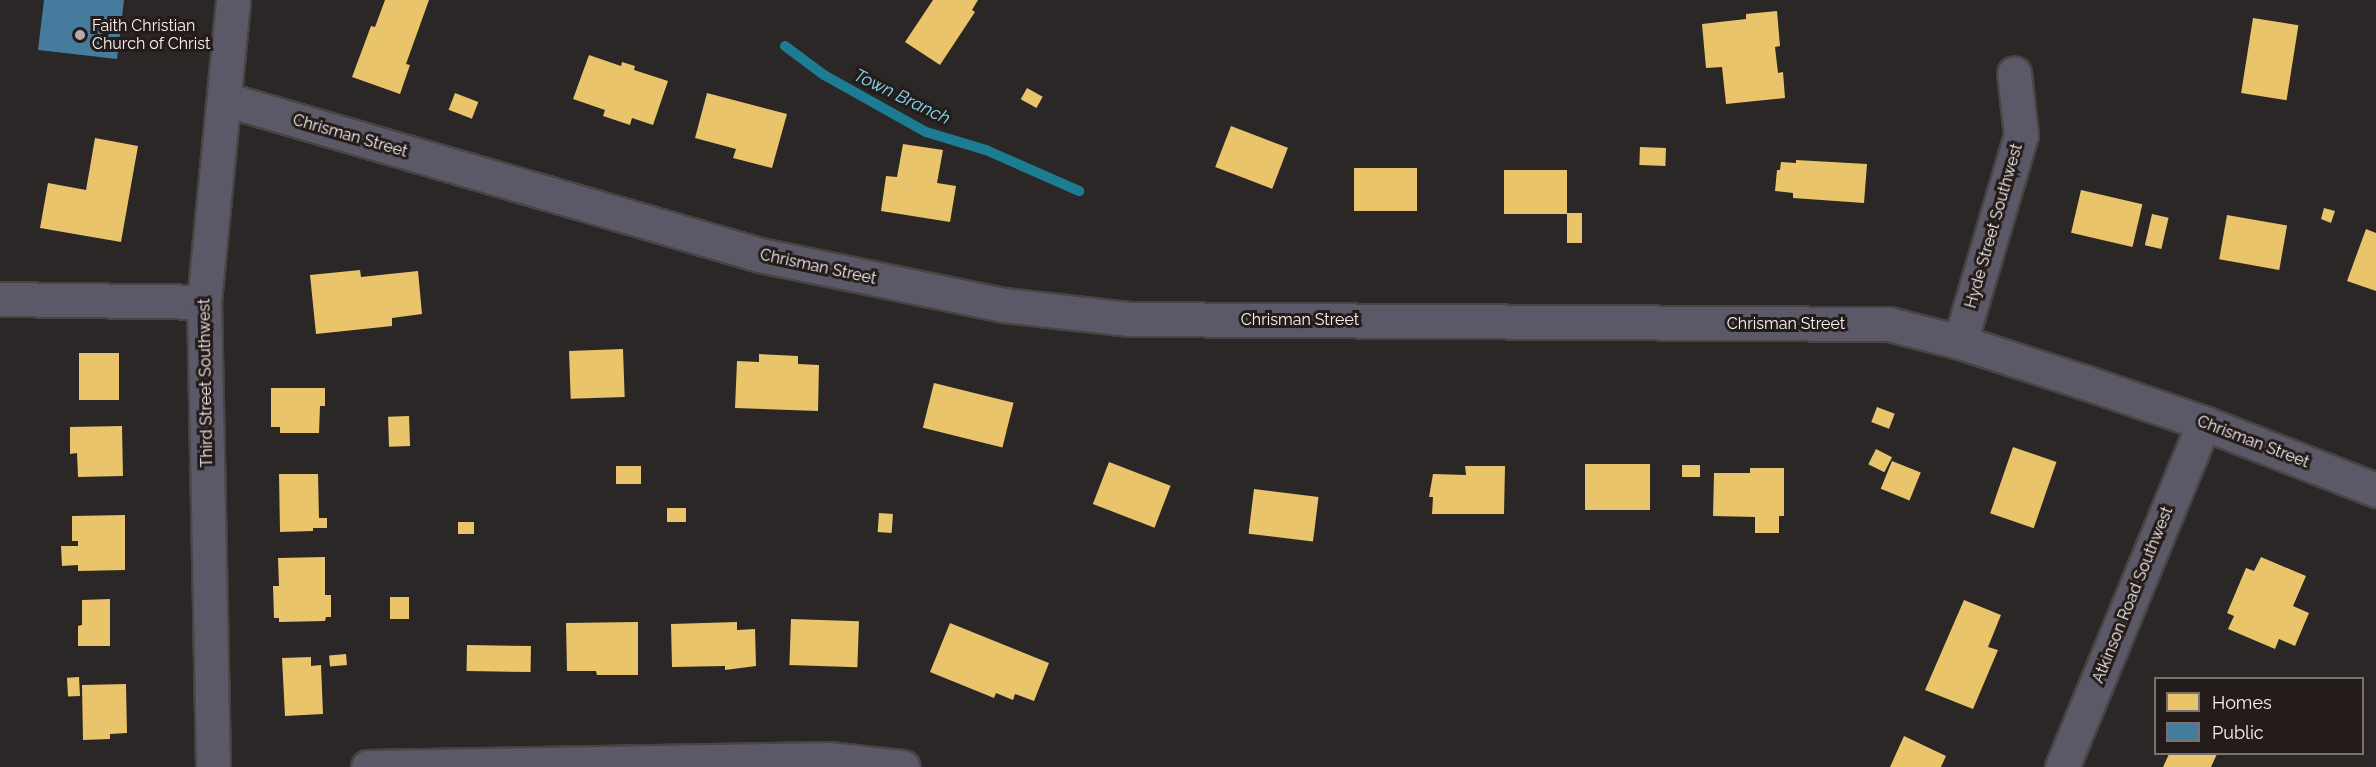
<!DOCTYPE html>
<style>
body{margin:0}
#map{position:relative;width:2376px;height:767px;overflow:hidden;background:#2b2726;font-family:Raleway,sans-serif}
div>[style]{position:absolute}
.homes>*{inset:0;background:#e9c46a;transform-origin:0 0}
.public>*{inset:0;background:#457b9d}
.stream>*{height:10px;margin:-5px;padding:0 5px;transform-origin:5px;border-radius:5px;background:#1c7c92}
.roads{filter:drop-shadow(2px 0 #474443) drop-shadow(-2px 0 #474443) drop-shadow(0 2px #474443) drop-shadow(0 -2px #474443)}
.street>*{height:33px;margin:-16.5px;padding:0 16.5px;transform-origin:16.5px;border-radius:16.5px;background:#5b5867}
.dots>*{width:16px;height:16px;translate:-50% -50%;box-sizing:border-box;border:3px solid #241c1a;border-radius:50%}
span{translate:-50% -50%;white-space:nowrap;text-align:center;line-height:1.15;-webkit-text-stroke:6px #241c1a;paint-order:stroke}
.poi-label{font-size:16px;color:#f9f3f1}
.left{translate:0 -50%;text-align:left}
.street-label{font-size:16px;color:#f9f3f1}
.water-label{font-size:18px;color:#83d8f2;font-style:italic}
.legend{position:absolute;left:2154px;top:677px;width:210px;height:78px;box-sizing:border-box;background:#241c1a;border:2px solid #797270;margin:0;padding:8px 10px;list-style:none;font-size:18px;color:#f9f3f1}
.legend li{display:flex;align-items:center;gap:12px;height:30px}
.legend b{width:30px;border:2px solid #797270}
</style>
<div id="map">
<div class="homes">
<i style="clip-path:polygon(385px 0,429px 0,406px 64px,410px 65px,400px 94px,352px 77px,371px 26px,375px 27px)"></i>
<i style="clip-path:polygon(933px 0,978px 0,972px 10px,975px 12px,940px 65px,905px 42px)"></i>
<i style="clip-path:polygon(1777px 11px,1780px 46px,1775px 47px,1778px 73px,1783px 72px,1785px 98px,1726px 104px,1722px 67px,1706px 68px,1702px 24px,1746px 19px,1746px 14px)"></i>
<i style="left:2253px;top:18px;width:46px;height:76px;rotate:9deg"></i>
<i style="clip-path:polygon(589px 55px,621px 66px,622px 62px,635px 66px,634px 70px,668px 81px,653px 125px,632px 118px,630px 125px,603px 116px,605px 110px,573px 99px)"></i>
<i style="left:1027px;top:88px;width:18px;height:13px;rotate:29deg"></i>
<i style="left:455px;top:93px;width:25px;height:18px;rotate:21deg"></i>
<i style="clip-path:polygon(707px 93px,787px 114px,772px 168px,733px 158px,736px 149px,695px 138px)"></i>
<i style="left:1231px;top:126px;width:61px;height:44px;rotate:21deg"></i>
<i style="clip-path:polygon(95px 138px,138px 146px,121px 242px,40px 228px,48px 183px,86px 190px)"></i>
<i style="clip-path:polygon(903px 144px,943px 150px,937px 183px,956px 186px,950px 222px,881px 211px,886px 176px,897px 177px)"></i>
<i style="left:1640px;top:147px;width:26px;height:18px;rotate:2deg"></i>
<i style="clip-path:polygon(1796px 160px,1867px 164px,1864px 203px,1793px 198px,1793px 193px,1775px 191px,1777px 170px,1780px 170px,1781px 162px,1796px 163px)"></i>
<i style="left:1354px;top:168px;width:63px;height:43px"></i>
<i style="left:1504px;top:170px;width:63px;height:44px"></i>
<i style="left:2081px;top:190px;width:63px;height:44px;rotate:13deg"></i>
<i style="clip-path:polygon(2324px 208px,2335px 211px,2331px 223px,2321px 219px)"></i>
<i style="left:1567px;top:213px;width:15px;height:30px"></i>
<i style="left:2152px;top:214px;width:17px;height:32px;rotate:13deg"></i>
<i style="left:2227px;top:215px;width:61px;height:45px;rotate:10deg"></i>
<i style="clip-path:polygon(2366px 229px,2376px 233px,2376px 291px,2347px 281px)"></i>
<i style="clip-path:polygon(360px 270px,361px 277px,418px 271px,422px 314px,392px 318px,392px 326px,316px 334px,310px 275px)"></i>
<i style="left:623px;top:349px;width:48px;height:54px;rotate:88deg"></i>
<i style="left:119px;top:353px;width:47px;height:40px;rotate:90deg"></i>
<i style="clip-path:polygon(759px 354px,798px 356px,798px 364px,819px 365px,818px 411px,735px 408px,737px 361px,759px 362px)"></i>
<i style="left:934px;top:383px;width:82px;height:46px;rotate:14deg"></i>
<i style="clip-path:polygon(271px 388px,325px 388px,325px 406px,320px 406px,319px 433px,280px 433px,280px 427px,271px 427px)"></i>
<i style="left:1877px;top:407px;width:19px;height:16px;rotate:21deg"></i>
<i style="left:409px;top:416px;width:30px;height:21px;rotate:88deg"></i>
<i style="clip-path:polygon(122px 426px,123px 476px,78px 477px,77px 453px,70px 454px,70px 427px)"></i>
<i style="left:2013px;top:447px;width:46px;height:70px;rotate:19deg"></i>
<i style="left:1876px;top:449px;width:18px;height:17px;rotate:27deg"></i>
<i style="left:1892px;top:461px;width:31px;height:30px;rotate:22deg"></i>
<i style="left:1109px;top:462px;width:66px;height:45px;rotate:21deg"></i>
<i style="left:1585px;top:464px;width:65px;height:46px"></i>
<i style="left:1682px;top:465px;width:18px;height:12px"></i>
<i style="left:616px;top:466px;width:25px;height:18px"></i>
<i style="clip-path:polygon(1465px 466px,1505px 466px,1504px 514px,1432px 514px,1433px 497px,1429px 497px,1433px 474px,1466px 475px)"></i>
<i style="clip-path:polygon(1750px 468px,1784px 468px,1784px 516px,1779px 516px,1779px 533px,1755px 533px,1755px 517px,1713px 516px,1714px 473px,1750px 473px)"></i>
<i style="clip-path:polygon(279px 474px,318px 474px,319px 518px,327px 518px,327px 528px,313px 528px,313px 531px,280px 532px)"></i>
<i style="left:1254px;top:489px;width:65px;height:45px;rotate:7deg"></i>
<i style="left:686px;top:508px;width:14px;height:19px;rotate:90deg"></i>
<i style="left:879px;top:513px;width:14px;height:19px;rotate:4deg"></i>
<i style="clip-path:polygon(125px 515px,125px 570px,78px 571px,78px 565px,62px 566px,61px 546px,78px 546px,78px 541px,72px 541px,72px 516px)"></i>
<i style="left:458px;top:522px;width:16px;height:12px"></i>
<i style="clip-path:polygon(325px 557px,325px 595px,331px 595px,331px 617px,326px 617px,325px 621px,279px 622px,279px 618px,274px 618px,273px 586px,279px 586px,278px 558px)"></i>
<i style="clip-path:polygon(2261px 557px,2306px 576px,2293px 606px,2309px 613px,2295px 646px,2279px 639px,2275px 649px,2228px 629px,2234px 616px,2227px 613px,2246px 568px,2254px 571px)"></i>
<i style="left:390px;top:597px;width:19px;height:22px"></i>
<i style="clip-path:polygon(110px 599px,110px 646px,78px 646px,78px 626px,82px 625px,82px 600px)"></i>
<i style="clip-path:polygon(1964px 600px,2001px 615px,1988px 647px,1998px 650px,1973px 709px,1925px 690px)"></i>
<i style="left:791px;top:619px;width:68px;height:46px;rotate:2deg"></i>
<i style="clip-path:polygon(638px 622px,638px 675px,597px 675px,596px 671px,567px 671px,566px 623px)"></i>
<i style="clip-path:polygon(737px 622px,737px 630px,755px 629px,756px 666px,725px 670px,725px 666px,672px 667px,671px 624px)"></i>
<i style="clip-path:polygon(950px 623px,1049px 663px,1034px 701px,1015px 694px,1013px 700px,996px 693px,994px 698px,930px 672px)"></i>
<i style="left:467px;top:645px;width:64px;height:26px;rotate:1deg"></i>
<i style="left:346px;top:654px;width:11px;height:17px;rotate:85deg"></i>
<i style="clip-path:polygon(311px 657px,311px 666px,321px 665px,323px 714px,285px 716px,282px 658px)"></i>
<i style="left:79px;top:677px;width:19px;height:12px;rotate:87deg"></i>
<i style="clip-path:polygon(126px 684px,127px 733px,110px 734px,110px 739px,83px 740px,82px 685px)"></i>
<i style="clip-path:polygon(1904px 736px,1946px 756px,1941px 767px,1890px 767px)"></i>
<i style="clip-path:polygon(2169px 754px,2217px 754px,2211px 767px,2163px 767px)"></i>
</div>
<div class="public">
<i style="clip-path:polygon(44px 0,124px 0,117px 59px,38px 50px)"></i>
</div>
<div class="stream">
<i style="left:785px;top:46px;width:49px;rotate:36.6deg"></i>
<i style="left:824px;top:75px;width:117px;rotate:29.2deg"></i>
<i style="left:926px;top:132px;width:63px;rotate:16.7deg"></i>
<i style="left:986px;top:150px;width:102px;rotate:23.8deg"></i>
</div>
<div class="roads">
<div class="street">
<i style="left:224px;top:99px;width:558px;rotate:16.23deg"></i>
<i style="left:760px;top:255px;width:249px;rotate:11.6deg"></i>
<i style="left:1004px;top:305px;width:125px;rotate:6.4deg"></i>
<i style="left:1128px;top:319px;width:761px;rotate:0.38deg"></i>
<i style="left:1889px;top:324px;width:73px;rotate:14.2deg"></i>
<i style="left:1960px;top:342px;width:130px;rotate:17.9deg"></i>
<i style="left:2084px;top:382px;width:127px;rotate:18.9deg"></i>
<i style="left:2204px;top:423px;width:185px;rotate:21.3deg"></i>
<i style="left:0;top:299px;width:204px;rotate:0.8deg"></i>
<i style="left:1960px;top:342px;width:216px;rotate:-73.6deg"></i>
<i style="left:2021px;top:135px;width:62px;rotate:-96.4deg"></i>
<i style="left:213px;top:767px;width:465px;rotate:-91.1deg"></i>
<i style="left:204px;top:302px;width:303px;rotate:-84.5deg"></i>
<i style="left:368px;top:767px;width:460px;rotate:-1deg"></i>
<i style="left:828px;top:759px;width:75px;rotate:6.1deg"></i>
<i style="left:2062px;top:767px;width:372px;rotate:-67.6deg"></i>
</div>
</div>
<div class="dots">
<i style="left:80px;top:35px;background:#b1acaa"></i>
</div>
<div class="poi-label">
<span class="left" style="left:92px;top:35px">Faith Christian<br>Church of Christ</span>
</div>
<div class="street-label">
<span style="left:350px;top:136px;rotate:16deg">Chrisman Street</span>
<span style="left:1994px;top:226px;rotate:-74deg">Hyde Street Southwest</span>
<span style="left:818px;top:267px;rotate:12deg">Chrisman Street</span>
<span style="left:1300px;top:320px">Chrisman Street</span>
<span style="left:1786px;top:324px">Chrisman Street</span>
<span style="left:206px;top:383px;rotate:-91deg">Third Street Southwest</span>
<span style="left:2253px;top:442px;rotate:21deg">Chrisman Street</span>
<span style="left:2133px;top:595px;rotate:-68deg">Atkinson Road Southwest</span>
</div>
<div class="water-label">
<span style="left:902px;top:97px;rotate:26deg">Town Branch</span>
</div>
<ul class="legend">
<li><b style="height:16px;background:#e9c46a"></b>Homes</li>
<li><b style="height:16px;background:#457b9d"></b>Public</li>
</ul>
</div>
